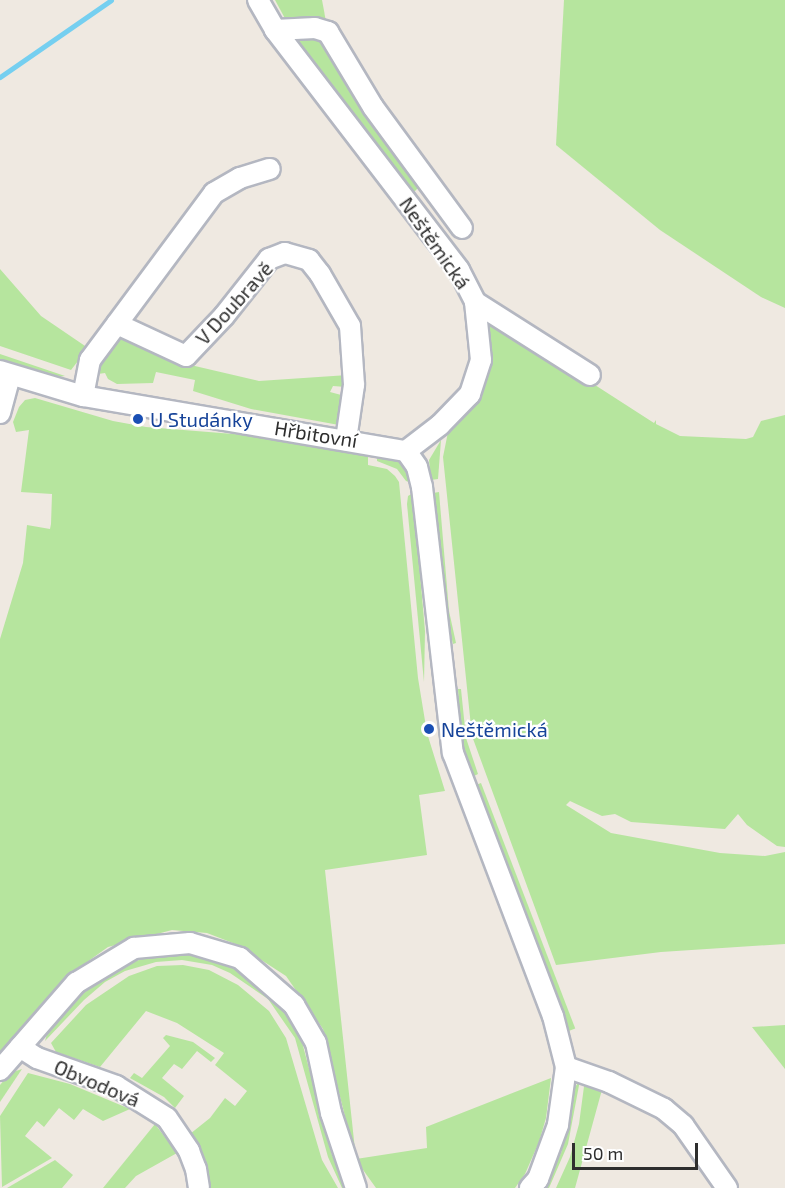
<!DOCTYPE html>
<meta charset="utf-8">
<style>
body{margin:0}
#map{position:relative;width:785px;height:1188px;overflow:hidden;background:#efe9e1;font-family:"Exo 2",sans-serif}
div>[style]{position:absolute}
.green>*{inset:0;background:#b6e59e;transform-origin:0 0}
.stream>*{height:5px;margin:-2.5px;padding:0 2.5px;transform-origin:2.5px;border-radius:2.5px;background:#75cff0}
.roads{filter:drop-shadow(2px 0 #b4b7c1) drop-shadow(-2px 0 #b4b7c1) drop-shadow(0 2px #b4b7c1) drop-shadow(0 -2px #b4b7c1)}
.street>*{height:20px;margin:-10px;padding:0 10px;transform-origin:10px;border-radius:10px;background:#fff}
.dots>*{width:16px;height:16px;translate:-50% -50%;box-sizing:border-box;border:3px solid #fff;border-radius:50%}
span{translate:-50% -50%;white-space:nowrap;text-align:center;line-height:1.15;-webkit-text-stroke:4.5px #fff;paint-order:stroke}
.street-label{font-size:20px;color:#2e2e2e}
.transit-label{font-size:20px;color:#164399}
.left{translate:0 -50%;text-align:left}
.scale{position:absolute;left:572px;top:1143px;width:126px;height:27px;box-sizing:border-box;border:3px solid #2e2e2e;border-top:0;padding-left:8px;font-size:18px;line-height:21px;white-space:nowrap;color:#2e2e2e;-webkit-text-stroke:4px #fff;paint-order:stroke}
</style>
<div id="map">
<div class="green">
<i style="clip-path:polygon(275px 0,322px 0,327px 27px,288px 24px)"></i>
<i style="clip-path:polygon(564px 0,785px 0,785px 308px,761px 297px,660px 230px,556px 145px)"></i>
<i style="clip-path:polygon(294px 34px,326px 36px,422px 184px,413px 193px,293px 39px)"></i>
<i style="clip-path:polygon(0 269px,41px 316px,88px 348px,71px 370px,0 346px)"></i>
<i style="clip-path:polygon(488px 316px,654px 423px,656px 420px,656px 424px,680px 436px,746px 439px,753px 437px,761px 421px,785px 415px,785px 847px,777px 846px,747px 825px,738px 814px,725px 829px,631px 822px,615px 814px,602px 816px,570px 801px,566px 805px,611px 833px,720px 853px,765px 856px,785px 852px,785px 944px,661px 952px,556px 965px,472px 736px,443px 457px,448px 432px,475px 406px,489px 373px)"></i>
<i style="clip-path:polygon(126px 336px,182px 363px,259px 381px,348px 375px,346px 387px,333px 386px,330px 392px,345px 396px,339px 425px,251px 409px,193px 391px,195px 380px,156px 372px,153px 383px,117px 384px,108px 379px,105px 373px,98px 374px,98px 366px,107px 347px)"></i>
<i style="clip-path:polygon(0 354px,65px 376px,57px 377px,43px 374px,0 359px)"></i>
<i style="clip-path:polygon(35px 398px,113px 421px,146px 427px,246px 435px,368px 453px,368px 465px,387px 469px,395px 476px,399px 482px,418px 678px,427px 733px,445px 791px,419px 795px,427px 855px,325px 870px,356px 1159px,427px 1148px,426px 1127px,551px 1078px,546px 1118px,539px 1142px,525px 1174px,515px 1188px,376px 1188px,356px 1160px,323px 1029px,286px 976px,238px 945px,207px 933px,172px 930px,108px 947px,73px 972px,0 1056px,0 639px,23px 563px,27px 525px,50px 529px,51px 524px,52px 494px,21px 492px,29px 430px,16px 432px,13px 422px,19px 407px,25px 400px)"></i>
<i style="clip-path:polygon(441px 440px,438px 479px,431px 480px,429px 460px)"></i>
<i style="clip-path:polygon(377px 453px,399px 461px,412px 483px,406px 481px,397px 469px,377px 461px)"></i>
<i style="clip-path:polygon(439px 492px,449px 611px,456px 643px,453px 644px,444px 607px,433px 493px)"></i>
<i style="clip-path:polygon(413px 493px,425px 631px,424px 682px,407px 504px,408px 496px)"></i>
<i style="clip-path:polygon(458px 689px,461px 689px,466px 738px,478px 774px,472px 777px,461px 740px)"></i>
<i style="left:481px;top:783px;width:263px;height:7px;rotate:69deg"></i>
<i style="clip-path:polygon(184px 953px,231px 964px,273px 994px,302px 1042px,332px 1155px,347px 1188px,342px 1188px,328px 1157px,295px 1038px,268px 999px,230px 973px,212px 965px,182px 960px,156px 962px,125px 971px,105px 982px,84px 1000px,45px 1041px,49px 1026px,65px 1007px,103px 976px,122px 966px,156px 954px)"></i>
<i style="clip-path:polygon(183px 965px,209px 970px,238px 985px,269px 1011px,286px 1038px,322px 1160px,338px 1188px,209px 1188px,208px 1171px,190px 1134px,210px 1118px,225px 1098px,235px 1106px,247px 1091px,215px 1065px,224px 1053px,177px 1023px,146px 1011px,100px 1067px,56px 1052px,51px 1043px,86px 1005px,129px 976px,157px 966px)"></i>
<i style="clip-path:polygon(785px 1025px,785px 1069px,752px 1027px)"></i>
<i style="clip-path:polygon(166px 1035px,193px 1042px,215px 1058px,211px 1062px,197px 1051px,182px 1069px,174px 1064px,162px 1078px,184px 1096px,175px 1108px,164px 1097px,130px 1078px,134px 1073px,142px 1078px,170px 1046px,163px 1038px)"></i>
<i style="clip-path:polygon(22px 1069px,0 1102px,0 1085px,10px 1073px)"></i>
<i style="clip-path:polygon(28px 1073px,70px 1084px,130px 1109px,103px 1121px,83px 1109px,74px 1120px,59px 1108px,44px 1127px,37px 1121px,25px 1136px,52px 1158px,2px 1187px,0 1116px)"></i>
<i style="clip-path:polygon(585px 1079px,603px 1086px,575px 1188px,556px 1188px,570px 1157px,579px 1124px)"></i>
<i style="clip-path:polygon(580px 1080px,568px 1144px,549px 1188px,543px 1188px,561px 1153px,569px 1123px,573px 1090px)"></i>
<i style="clip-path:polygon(155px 1124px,177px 1153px,136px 1176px,125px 1188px,103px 1188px)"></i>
<i style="clip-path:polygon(55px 1160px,73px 1175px,62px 1188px,7px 1188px)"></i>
</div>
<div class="stream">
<i style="left:0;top:77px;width:135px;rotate:-34.7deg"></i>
</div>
<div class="roads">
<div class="street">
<i style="left:258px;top:0;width:34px;rotate:60deg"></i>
<i style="left:275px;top:30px;width:302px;rotate:52.5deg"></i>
<i style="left:459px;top:270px;width:36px;rotate:63deg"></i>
<i style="left:475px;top:302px;width:58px;rotate:84.1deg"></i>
<i style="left:481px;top:360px;width:36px;rotate:108deg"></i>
<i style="left:470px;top:394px;width:43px;rotate:134.1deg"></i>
<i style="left:440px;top:425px;width:43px;rotate:142.6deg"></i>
<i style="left:275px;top:30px;width:40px;rotate:-2.9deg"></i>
<i style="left:315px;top:28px;width:14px;rotate:17deg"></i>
<i style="left:328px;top:32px;width:87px;rotate:59deg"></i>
<i style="left:373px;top:107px;width:150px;rotate:53.7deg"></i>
<i style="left:475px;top:302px;width:136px;rotate:32.4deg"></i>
<i style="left:117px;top:324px;width:76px;rotate:24.9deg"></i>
<i style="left:186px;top:356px;width:55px;rotate:-46.5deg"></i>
<i style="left:224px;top:316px;width:73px;rotate:-51.7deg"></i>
<i style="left:269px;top:259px;width:17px;rotate:-21deg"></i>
<i style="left:285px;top:253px;width:25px;rotate:16deg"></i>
<i style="left:309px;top:260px;width:18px;rotate:52deg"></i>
<i style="left:320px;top:274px;width:60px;rotate:60deg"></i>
<i style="left:350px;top:326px;width:59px;rotate:86.1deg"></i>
<i style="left:354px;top:385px;width:56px;rotate:98.3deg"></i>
<i style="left:0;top:371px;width:87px;rotate:16.8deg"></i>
<i style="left:83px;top:396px;width:328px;rotate:9.7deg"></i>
<i style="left:83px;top:396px;width:37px;rotate:-79deg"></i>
<i style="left:90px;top:360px;width:208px;rotate:-53.4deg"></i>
<i style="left:214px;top:193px;width:30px;rotate:-30deg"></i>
<i style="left:240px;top:178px;width:31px;rotate:-17deg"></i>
<i style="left:0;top:413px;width:39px;rotate:-75deg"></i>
<i style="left:406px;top:451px;width:19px;rotate:55deg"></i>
<i style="left:417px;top:467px;width:21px;rotate:76deg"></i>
<i style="left:422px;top:487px;width:268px;rotate:83.4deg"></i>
<i style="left:453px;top:753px;width:281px;rotate:69.2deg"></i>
<i style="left:553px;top:1016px;width:53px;rotate:75.7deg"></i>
<i style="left:566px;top:1067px;width:59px;rotate:97.9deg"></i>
<i style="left:558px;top:1125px;width:58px;rotate:110.3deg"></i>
<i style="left:538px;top:1179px;width:12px;rotate:132deg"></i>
<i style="left:20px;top:1047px;width:20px;rotate:33deg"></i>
<i style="left:37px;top:1058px;width:84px;rotate:19.5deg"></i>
<i style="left:116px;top:1086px;width:60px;rotate:32.1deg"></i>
<i style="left:167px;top:1118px;width:40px;rotate:56deg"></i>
<i style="left:189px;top:1151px;width:19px;rotate:69deg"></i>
<i style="left:196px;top:1169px;width:19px;rotate:81deg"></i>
<i style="left:566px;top:1067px;width:46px;rotate:19.2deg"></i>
<i style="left:609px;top:1082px;width:61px;rotate:26.1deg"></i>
<i style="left:664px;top:1109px;width:25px;rotate:40deg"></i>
<i style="left:683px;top:1125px;width:77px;rotate:55.1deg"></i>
<i style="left:0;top:1070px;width:116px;rotate:-48.9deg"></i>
<i style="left:76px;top:983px;width:68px;rotate:-31.1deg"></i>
<i style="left:134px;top:948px;width:56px;rotate:-5.1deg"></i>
<i style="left:190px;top:943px;width:52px;rotate:16.7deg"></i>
<i style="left:240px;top:958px;width:72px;rotate:41deg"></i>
<i style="left:294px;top:1005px;width:44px;rotate:59.9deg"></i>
<i style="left:316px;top:1043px;width:72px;rotate:77.9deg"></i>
<i style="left:331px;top:1113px;width:79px;rotate:71.6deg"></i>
</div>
</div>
<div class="dots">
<i style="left:138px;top:419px;background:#1a4fb4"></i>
<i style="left:429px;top:729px;background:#1a4fb4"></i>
</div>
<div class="street-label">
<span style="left:435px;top:243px;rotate:55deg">Neštěmická</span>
<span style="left:234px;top:303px;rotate:-48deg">V Doubravě</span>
<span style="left:316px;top:434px;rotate:9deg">Hřbitovní</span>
<span style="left:97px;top:1083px;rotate:23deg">Obvodová</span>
</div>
<div class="transit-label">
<span class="left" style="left:150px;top:419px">U Studánky</span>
<span class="left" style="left:441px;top:729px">Neštěmická</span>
</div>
<div class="scale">50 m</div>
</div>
